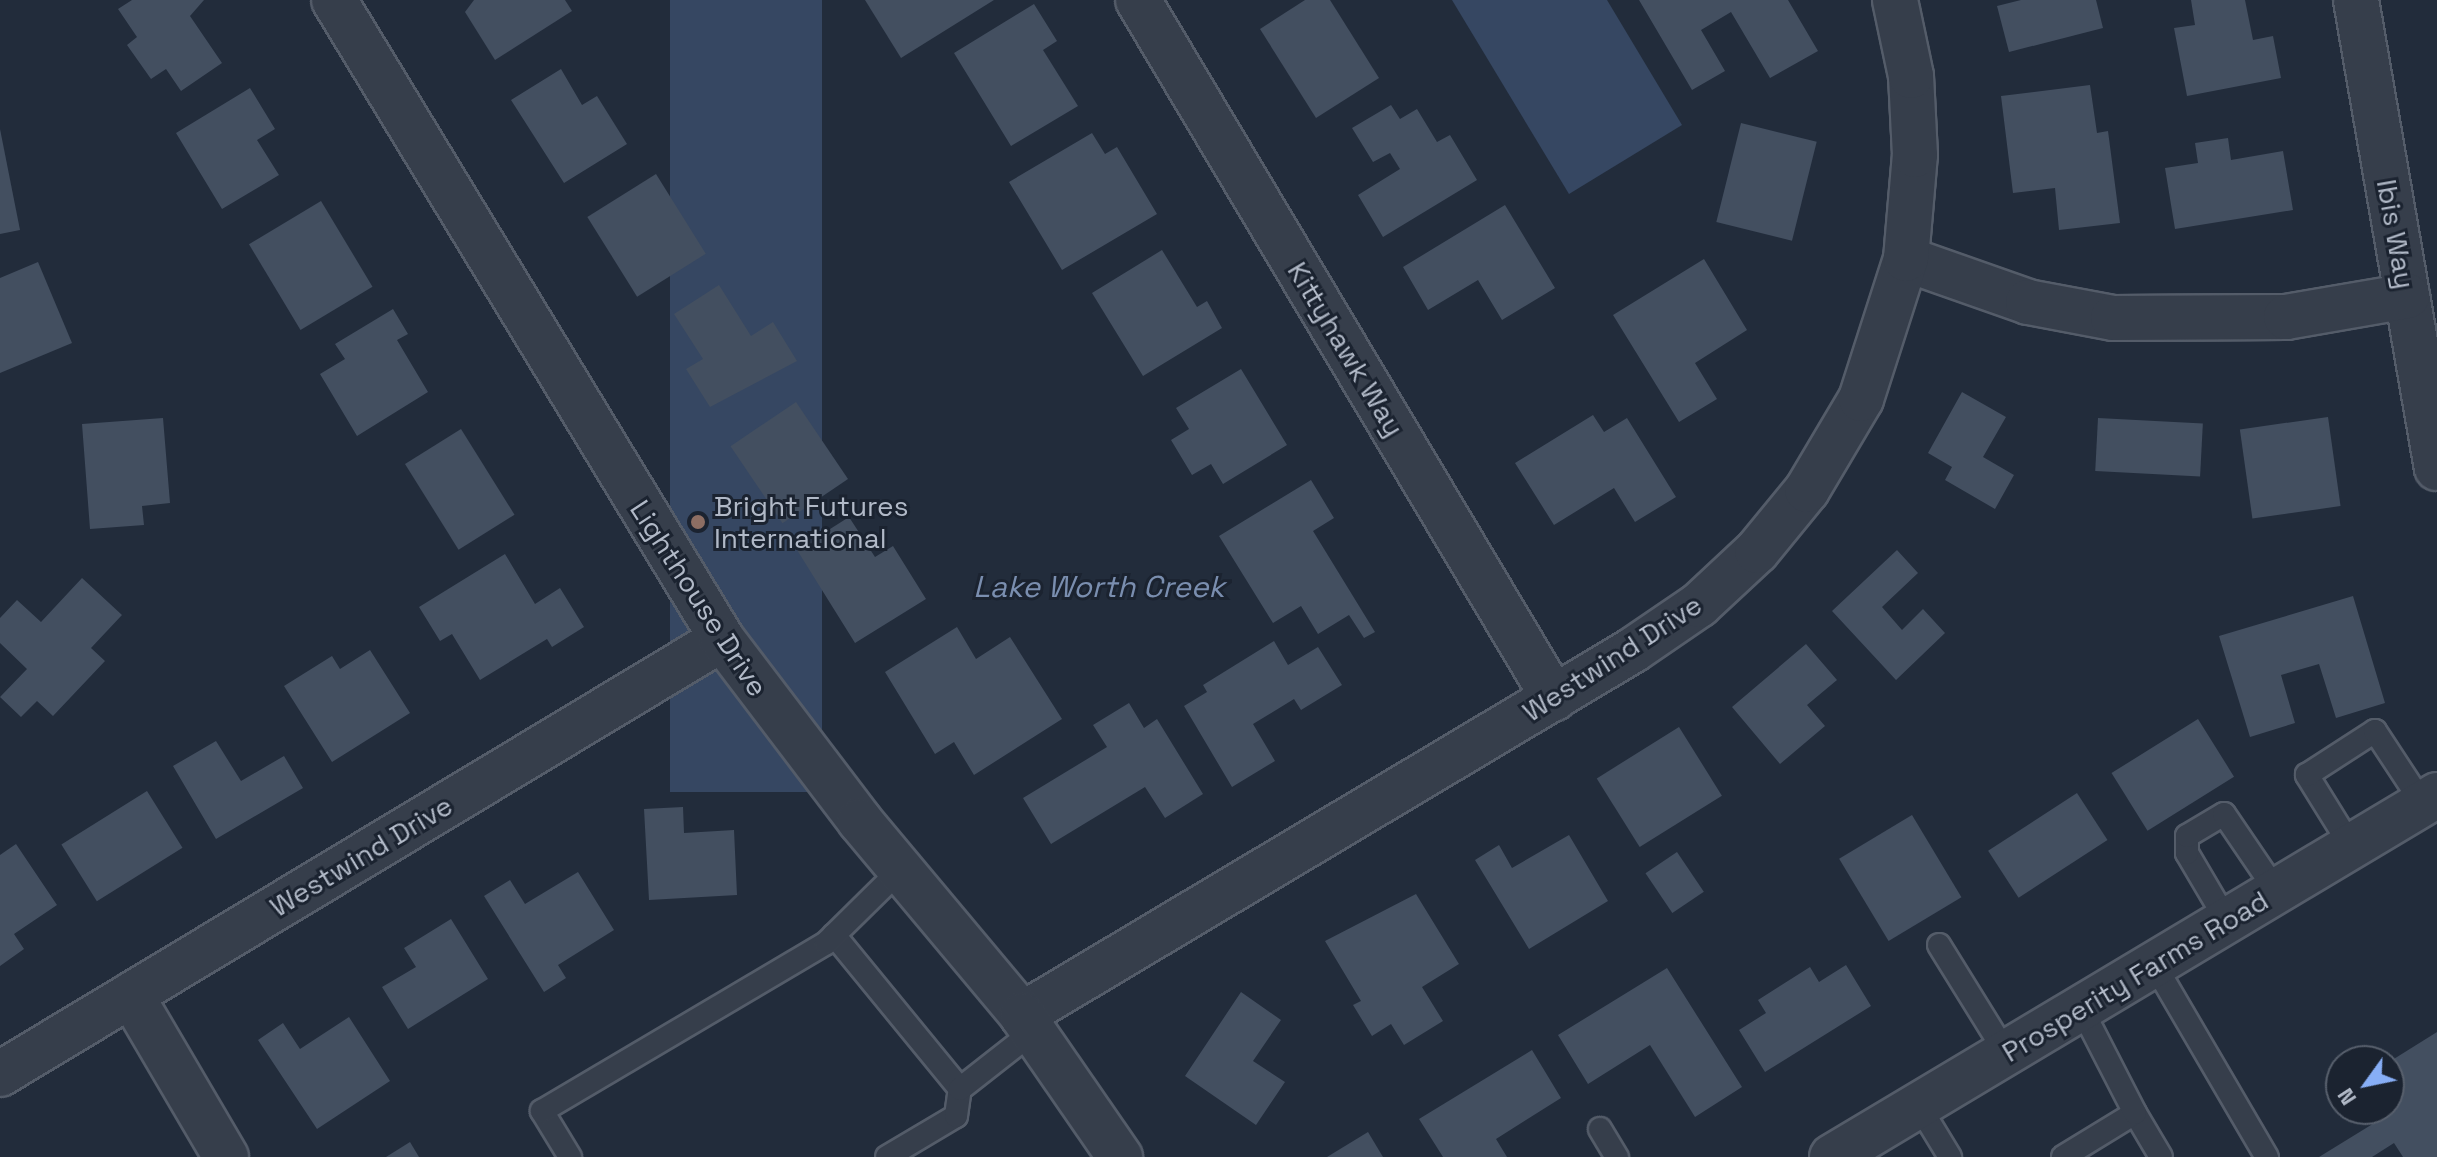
<!DOCTYPE html>
<style>
body{margin:0}
#map{position:relative;width:2437px;height:1157px;overflow:hidden;background:#222c3b;font-family:"Space Grotesk",sans-serif}
div>[style]{position:absolute}
.water>*{inset:0;background:#364762;transform-origin:0 0}
.building>*{inset:0;background:#434f60;transform-origin:0 0}
.roads{filter:drop-shadow(2px 0 #545c69) drop-shadow(-2px 0 #545c69) drop-shadow(0 2px #545c69) drop-shadow(0 -2px #545c69)}
.service>*{height:22px;margin:-11px;padding:0 11px;transform-origin:11px;border-radius:11px;background:#363e4b}
.minor>*{height:44px;margin:-22px;padding:0 22px;transform-origin:22px;border-radius:22px;background:#363e4b}
.tertiary>*{height:44px;margin:-22px;padding:0 22px;transform-origin:22px;border-radius:22px;background:#363e4b}
.dots>*{width:22px;height:22px;translate:-50% -50%;box-sizing:border-box;border:4px solid #1b2330;border-radius:50%}
span{translate:-50% -50%;white-space:nowrap;text-align:center;line-height:1.15;-webkit-text-stroke:6px #1b2330;paint-order:stroke}
.street-label{font-size:28px;color:#b1b9c7}
.poi-label{font-size:28px;color:#b1b9c7}
.left{translate:0 -50%;text-align:left}
.water-label{font-size:30px;color:#7a8eaf;font-style:italic}
.north{position:absolute;left:2325px;top:1045px;width:80px;height:80px;box-sizing:border-box;background:#1b2330;border:2px solid #575f6c;border-radius:50%;rotate:237deg;font-size:22px;font-weight:700;line-height:32px;text-align:center;color:#b1b9c7}
.north::after{content:'';display:block;margin:auto;width:28px;height:36px;background:#87aef6;clip-path:polygon(50% 0,100% 100%,50% 72%,0 100%)}
</style>
<div id="map">
<div class="water">
<i style="left:670px;top:0;width:152px;height:792px"></i>
<i style="clip-path:polygon(1452px 0,1607px 0,1682px 125px,1569px 194px)"></i>
</div>
<div class="building">
<i style="clip-path:polygon(132px 0,204px 0,190px 16px,222px 63px,181px 91px,166px 69px,151px 79px,127px 45px,137px 37px,118px 9px)"></i>
<i style="clip-path:polygon(474px 0,565px 0,572px 11px,495px 60px,465px 12px)"></i>
<i style="clip-path:polygon(865px 0,994px 0,901px 58px)"></i>
<i style="clip-path:polygon(1305px 0,1330px 0,1379px 78px,1316px 118px,1260px 29px)"></i>
<i style="clip-path:polygon(1639px 0,1788px 0,1818px 51px,1770px 78px,1731px 12px,1701px 30px,1725px 71px,1692px 90px)"></i>
<i style="clip-path:polygon(2021px 0,2096px 0,2103px 28px,2009px 52px,1997px 6px)"></i>
<i style="clip-path:polygon(2191px 0,2245px 0,2253px 40px,2273px 36px,2281px 78px,2187px 96px,2174px 28px,2195px 25px)"></i>
<i style="clip-path:polygon(1034px 4px,1057px 41px,1043px 50px,1078px 106px,1011px 146px,954px 53px)"></i>
<i style="clip-path:polygon(561px 69px,582px 105px,597px 96px,627px 144px,564px 183px,511px 100px)"></i>
<i style="clip-path:polygon(2090px 85px,2097px 133px,2108px 131px,2120px 223px,2059px 230px,2055px 188px,2013px 193px,2001px 96px)"></i>
<i style="clip-path:polygon(250px 88px,275px 129px,257px 140px,279px 175px,222px 209px,176px 133px)"></i>
<i style="clip-path:polygon(1391px 105px,1400px 119px,1417px 109px,1437px 142px,1450px 135px,1477px 180px,1383px 237px,1358px 195px,1400px 169px,1390px 153px,1373px 162px,1352px 128px)"></i>
<i style="left:1741px;top:123px;width:78px;height:102px;rotate:14deg"></i>
<i style="clip-path:polygon(0 129px,20px 230px,0 234px)"></i>
<i style="clip-path:polygon(1092px 133px,1105px 154px,1117px 147px,1157px 214px,1062px 270px,1009px 182px)"></i>
<i style="clip-path:polygon(2228px 138px,2231px 160px,2283px 151px,2293px 210px,2175px 229px,2165px 168px,2198px 163px,2195px 143px)"></i>
<i style="left:656px;top:174px;width:94px;height:81px;rotate:58deg"></i>
<i style="left:321px;top:201px;width:100px;height:84px;rotate:59deg"></i>
<i style="clip-path:polygon(1505px 205px,1555px 288px,1502px 320px,1478px 280px,1428px 310px,1403px 267px)"></i>
<i style="clip-path:polygon(1162px 250px,1197px 307px,1207px 301px,1222px 328px,1143px 376px,1092px 293px)"></i>
<i style="clip-path:polygon(1704px 259px,1747px 330px,1695px 363px,1717px 399px,1679px 422px,1613px 315px)"></i>
<i style="clip-path:polygon(38px 262px,72px 343px,0 373px,0 278px)"></i>
<i style="clip-path:polygon(719px 285px,751px 336px,773px 322px,797px 361px,710px 407px,686px 369px,703px 359px,674px 314px)"></i>
<i style="clip-path:polygon(393px 309px,408px 334px,397px 340px,428px 392px,357px 436px,320px 374px,345px 359px,335px 344px)"></i>
<i style="clip-path:polygon(1241px 369px,1287px 445px,1223px 484px,1211px 464px,1192px 475px,1171px 440px,1189px 429px,1176px 408px)"></i>
<i style="clip-path:polygon(1962px 392px,2006px 417px,1983px 457px,2014px 475px,1995px 509px,1945px 480px,1952px 467px,1928px 453px)"></i>
<i style="left:796px;top:402px;width:93px;height:79px;rotate:56deg"></i>
<i style="clip-path:polygon(1593px 415px,1604px 432px,1627px 418px,1676px 497px,1635px 522px,1614px 488px,1554px 525px,1515px 463px)"></i>
<i style="left:2328px;top:417px;width:90px;height:89px;rotate:82deg"></i>
<i style="clip-path:polygon(163px 418px,170px 503px,142px 506px,144px 525px,90px 529px,82px 424px)"></i>
<i style="left:2098px;top:418px;width:105px;height:53px;rotate:3deg"></i>
<i style="left:461px;top:429px;width:101px;height:66px;rotate:58deg"></i>
<i style="clip-path:polygon(1311px 480px,1334px 518px,1313px 531px,1375px 632px,1364px 638px,1349px 615px,1318px 634px,1301px 606px,1273px 623px,1219px 536px)"></i>
<i style="clip-path:polygon(849px 517px,875px 557px,893px 546px,926px 599px,855px 643px,797px 550px)"></i>
<i style="clip-path:polygon(1897px 550px,1918px 573px,1882px 607px,1902px 630px,1923px 609px,1945px 633px,1896px 680px,1832px 611px)"></i>
<i style="clip-path:polygon(505px 554px,535px 604px,560px 588px,584px 627px,552px 647px,547px 639px,480px 680px,452px 634px,440px 641px,419px 607px)"></i>
<i style="clip-path:polygon(82px 578px,122px 615px,91px 648px,105px 661px,53px 716px,37px 701px,21px 717px,0 697px,27px 669px,0 643px,0 618px,17px 600px,41px 622px)"></i>
<i style="clip-path:polygon(2353px 596px,2385px 703px,2336px 718px,2319px 664px,2281px 675px,2295px 723px,2250px 737px,2219px 636px)"></i>
<i style="clip-path:polygon(957px 627px,976px 659px,1010px 637px,1062px 719px,974px 775px,954px 742px,935px 754px,885px 672px)"></i>
<i style="clip-path:polygon(1274px 641px,1288px 665px,1318px 647px,1342px 685px,1301px 710px,1294px 699px,1253px 724px,1275px 761px,1232px 787px,1184px 706px,1207px 692px,1203px 685px)"></i>
<i style="clip-path:polygon(1806px 644px,1837px 680px,1807px 705px,1825px 726px,1780px 764px,1732px 707px)"></i>
<i style="clip-path:polygon(370px 650px,410px 713px,332px 762px,284px 686px,332px 656px,340px 669px)"></i>
<i style="clip-path:polygon(1129px 703px,1144px 728px,1157px 719px,1203px 794px,1165px 818px,1145px 787px,1051px 844px,1023px 798px,1107px 747px,1093px 725px)"></i>
<i style="left:2198px;top:719px;width:68px;height:102px;rotate:58deg"></i>
<i style="left:1679px;top:727px;width:81px;height:97px;rotate:58deg"></i>
<i style="clip-path:polygon(216px 741px,241px 781px,284px 756px,303px 788px,216px 839px,173px 766px)"></i>
<i style="left:147px;top:791px;width:67px;height:101px;rotate:58deg"></i>
<i style="left:2077px;top:793px;width:56px;height:106px;rotate:57deg"></i>
<i style="clip-path:polygon(683px 807px,684px 833px,734px 830px,737px 895px,649px 900px,644px 809px)"></i>
<i style="left:1912px;top:815px;width:96px;height:85px;rotate:59deg"></i>
<i style="clip-path:polygon(1569px 835px,1608px 901px,1529px 949px,1475px 860px,1499px 845px,1512px 868px)"></i>
<i style="clip-path:polygon(16px 844px,57px 905px,14px 934px,24px 949px,0 966px,0 855px)"></i>
<i style="left:1677px;top:852px;width:48px;height:38px;rotate:56deg"></i>
<i style="clip-path:polygon(578px 872px,614px 930px,558px 965px,566px 978px,544px 992px,484px 896px,510px 880px,525px 904px)"></i>
<i style="clip-path:polygon(1416px 894px,1459px 964px,1422px 987px,1443px 1021px,1404px 1045px,1391px 1024px,1372px 1036px,1353px 1005px,1361px 1001px,1325px 941px)"></i>
<i style="clip-path:polygon(451px 919px,488px 979px,408px 1029px,382px 987px,416px 967px,404px 948px)"></i>
<i style="clip-path:polygon(1846px 965px,1871px 1006px,1765px 1072px,1739px 1030px,1766px 1013px,1758px 1000px,1810px 967px,1819px 982px)"></i>
<i style="clip-path:polygon(1667px 968px,1742px 1087px,1695px 1117px,1650px 1045px,1588px 1084px,1558px 1035px)"></i>
<i style="clip-path:polygon(1241px 992px,1281px 1020px,1253px 1061px,1285px 1082px,1256px 1125px,1185px 1076px)"></i>
<i style="clip-path:polygon(349px 1017px,390px 1081px,317px 1129px,258px 1040px,283px 1023px,300px 1049px)"></i>
<i style="clip-path:polygon(2437px 1032px,2437px 1157px,2403px 1157px,2394px 1143px,2372px 1157px,2319px 1157px,2384px 1117px,2389px 1062px)"></i>
<i style="clip-path:polygon(1532px 1050px,1561px 1098px,1496px 1139px,1507px 1157px,1443px 1157px,1419px 1119px)"></i>
<i style="clip-path:polygon(1368px 1132px,1383px 1157px,1327px 1157px)"></i>
<i style="clip-path:polygon(410px 1142px,419px 1157px,386px 1157px)"></i>
</div>
<div class="roads">
<div class="service">
<i style="left:2351px;top:846px;width:84px;rotate:-121.8deg"></i>
<i style="left:2307px;top:775px;width:81px;rotate:-32.9deg"></i>
<i style="left:2375px;top:731px;width:87px;rotate:56.7deg"></i>
<i style="left:2227px;top:921px;width:79px;rotate:-120.5deg"></i>
<i style="left:2187px;top:853px;width:17px;rotate:-90deg"></i>
<i style="left:2187px;top:836px;width:43px;rotate:-30.7deg"></i>
<i style="left:2224px;top:814px;width:94px;rotate:55.8deg"></i>
<i style="left:834px;top:935px;width:199px;rotate:50.7deg"></i>
<i style="left:1939px;top:945px;width:127px;rotate:58.2deg"></i>
<i style="left:2154px;top:964px;width:224px;rotate:59.7deg"></i>
<i style="left:1919px;top:1106px;width:60px;rotate:58.7deg"></i>
<i style="left:2135px;top:1113px;width:51px;rotate:59.4deg"></i>
<i style="left:1600px;top:1129px;width:33px;rotate:59deg"></i>
<i style="left:570px;top:1157px;width:54px;rotate:-121.3deg"></i>
<i style="left:542px;top:1111px;width:330px;rotate:-30.6deg"></i>
<i style="left:826px;top:943px;width:105px;rotate:-44.6deg"></i>
<i style="left:887px;top:1157px;width:80px;rotate:-30.7deg"></i>
<i style="left:956px;top:1116px;width:27px;rotate:-82deg"></i>
<i style="left:960px;top:1089px;width:94px;rotate:-38.1deg"></i>
<i style="left:2063px;top:1157px;width:84px;rotate:-31.4deg"></i>
<i style="left:2135px;top:1113px;width:120px;rotate:-117.2deg"></i>
</div>
<div class="minor">
<i style="left:1138px;top:0;width:813px;rotate:59.21deg"></i>
<i style="left:2356px;top:0;width:475px;rotate:80.2deg"></i>
<i style="left:1906px;top:259px;width:129px;rotate:19.4deg"></i>
<i style="left:2028px;top:302px;width:86px;rotate:10.7deg"></i>
<i style="left:2113px;top:318px;width:173px;rotate:-0.3deg"></i>
<i style="left:2286px;top:317px;width:123px;rotate:-9.8deg"></i>
<i style="left:131px;top:995px;width:188px;rotate:59.6deg"></i>
<i style="left:1022px;top:1015px;width:712px;rotate:-30.85deg"></i>
<i style="left:1633px;top:650px;width:80px;rotate:-34.3deg"></i>
<i style="left:1699px;top:605px;width:79px;rotate:-43deg"></i>
<i style="left:1757px;top:551px;width:79px;rotate:-50.7deg"></i>
<i style="left:1807px;top:490px;width:106px;rotate:-59.3deg"></i>
<i style="left:1861px;top:399px;width:147px;rotate:-72.2deg"></i>
<i style="left:1906px;top:259px;width:104px;rotate:-85.1deg"></i>
<i style="left:1915px;top:155px;width:79px;rotate:-92.9deg"></i>
<i style="left:1911px;top:76px;width:78px;rotate:-101.9deg"></i>
<i style="left:0;top:1074px;width:843px;rotate:-31.07deg"></i>
</div>
<div class="tertiary">
<i style="left:334px;top:0;width:748px;rotate:58.73deg"></i>
<i style="left:722px;top:639px;width:228px;rotate:52.8deg"></i>
<i style="left:860px;top:821px;width:253px;rotate:50.1deg"></i>
<i style="left:1022px;top:1015px;width:173px;rotate:55.4deg"></i>
<i style="left:1832px;top:1157px;width:705px;rotate:-30.89deg"></i>
</div>
</div>
<div class="dots">
<i style="left:698px;top:522px;background:#8d6e63"></i>
</div>
<div class="street-label">
<span style="left:2396px;top:234px;rotate:80deg">Ibis Way</span>
<span style="left:1346px;top:349px;rotate:59deg">Kittyhawk Way</span>
<span style="left:699px;top:598px;rotate:57deg">Lighthouse Drive</span>
<span style="left:1612px;top:658px;rotate:-33deg">Westwind Drive</span>
<span style="left:361px;top:856px;rotate:-31deg">Westwind Drive</span>
<span style="left:2135px;top:976px;rotate:-31deg">Prosperity Farms Road</span>
</div>
<div class="poi-label">
<span class="left" style="left:714px;top:522px">Bright Futures<br>International</span>
</div>
<div class="water-label">
<span style="left:1099px;top:587px">Lake Worth Creek</span>
</div>
<div class="north">N</div>
</div>
